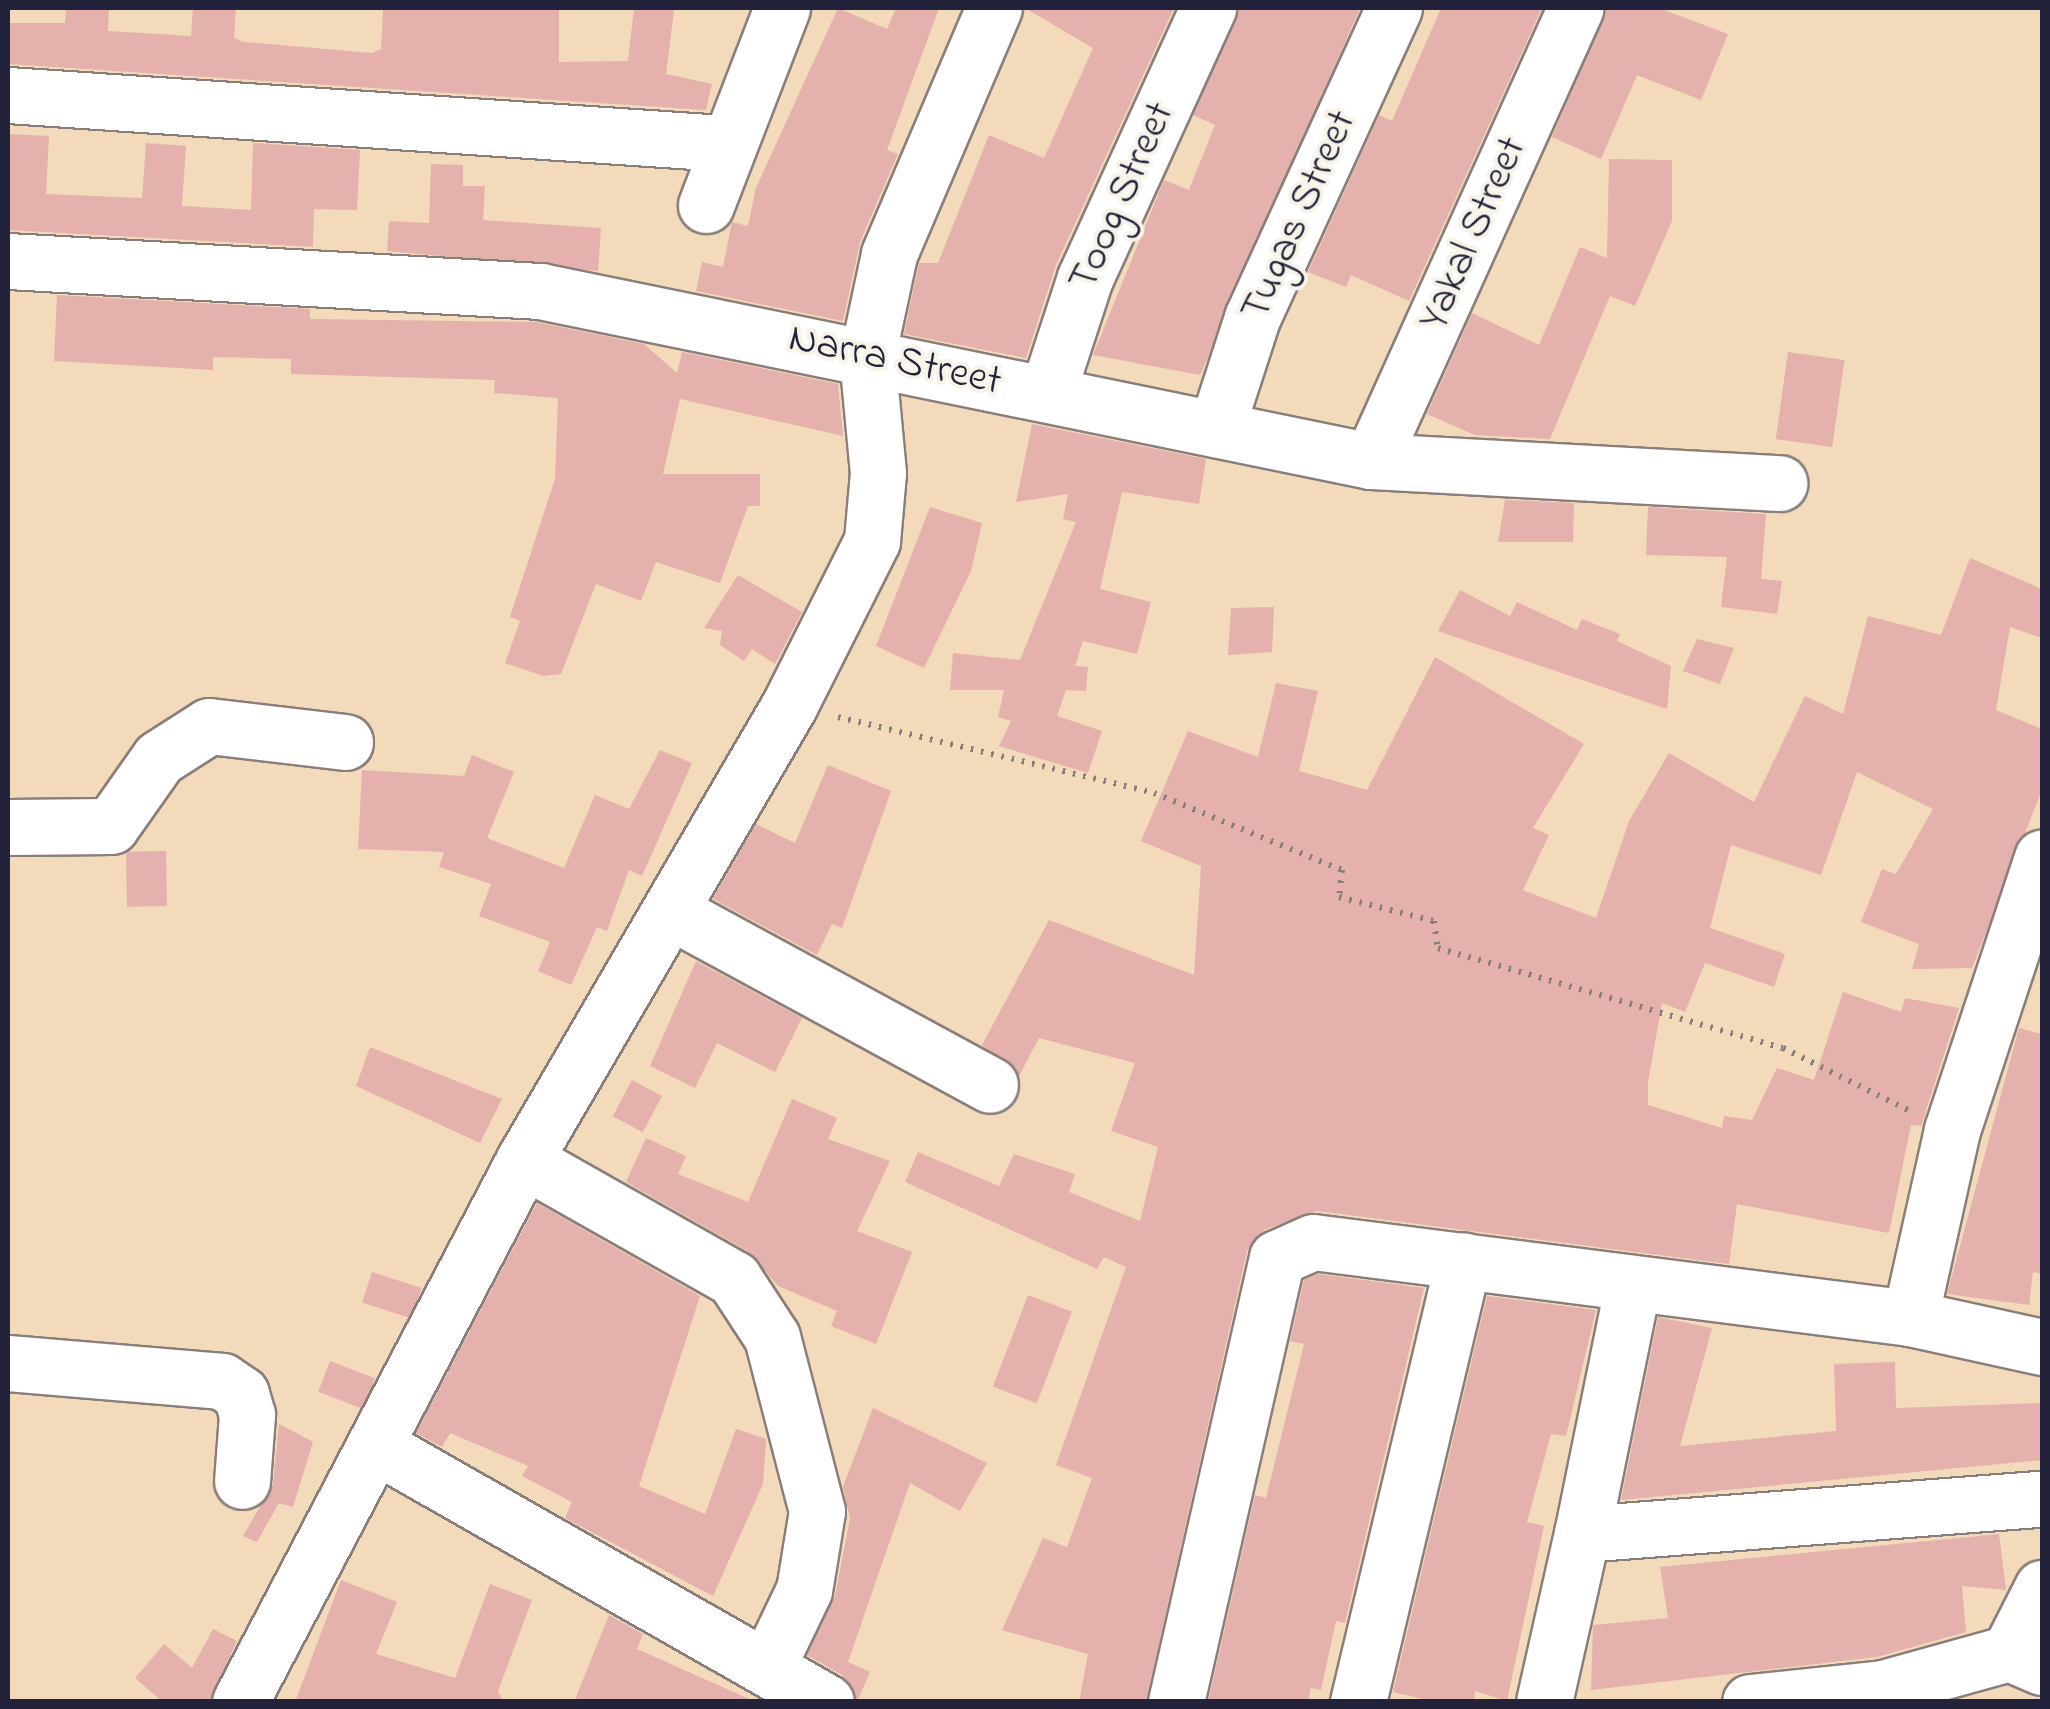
<!DOCTYPE html>
<style>
body{margin:0}
#map{position:relative;width:2050px;height:1709px;overflow:hidden;background:#f2daba;font-family:"Indie Flower",sans-serif}
div>[style]{position:absolute}
.building>*{inset:0;background:#e5b1ad;transform-origin:0 0}
.path>*{height:6px;margin-top:-3px;transform-origin:0;background:repeating-linear-gradient(90deg,#8a7e7a 0 2.5px,transparent 0 10.5px)}
.roads{filter:drop-shadow(2px 0 #8a7e7a) drop-shadow(-2px 0 #8a7e7a) drop-shadow(0 2px #8a7e7a) drop-shadow(0 -2px #8a7e7a)}
.minor>*{height:55px;margin:-27.5px;padding:0 27.5px;transform-origin:27.5px;border-radius:27.5px;background:#fff}
span{translate:-50% -50%;white-space:nowrap;text-align:center;line-height:1.15;-webkit-text-stroke:8px #f7f3e8;paint-order:stroke}
.street-label{font-size:42px;color:#22223b}
.frame{position:absolute;inset:0;border:10px solid #22223b;pointer-events:none}
</style>
<div id="map">
<div class="building">
<i style="clip-path:polygon(66px 8px,109px 8px,108px 31px,191px 36px,193px 8px,236px 8px,234px 38px,244px 42px,372px 53px,381px 49px,383px 8px,559px 8px,559px 62px,628px 61px,634px 8px,652px 8px,674px 10px,666px 74px,712px 84px,706px 110px,8px 64px,8px 23px,65px 23px)"></i>
<i style="clip-path:polygon(838px 8px,887px 29px,896px 8px,939px 8px,887px 150px,898px 154px,860px 242px,843px 321px,696px 291px,702px 262px,723px 267px,732px 222px,748px 226px,756px 188px)"></i>
<i style="clip-path:polygon(1025px 8px,1174px 8px,1056px 265px,1026px 358px,904px 334px,919px 263px,938px 263px,989px 135px,1044px 158px,1093px 48px)"></i>
<i style="clip-path:polygon(1240px 8px,1360px 8px,1200px 375px,1093px 355px,1164px 180px,1189px 190px,1215px 125px,1193px 115px)"></i>
<i style="clip-path:polygon(1441px 8px,1542px 8px,1409px 301px,1351px 275px,1346px 287px,1308px 272px,1379px 115px,1392px 121px)"></i>
<i style="clip-path:polygon(1607px 8px,1659px 8px,1728px 34px,1701px 100px,1637px 75px,1601px 159px,1552px 137px)"></i>
<i style="clip-path:polygon(8px 134px,49px 136px,46px 194px,142px 198px,146px 143px,186px 146px,182px 206px,251px 210px,253px 143px,360px 150px,357px 210px,314px 209px,313px 247px,8px 230px)"></i>
<i style="clip-path:polygon(1609px 159px,1672px 160px,1672px 221px,1635px 306px,1610px 296px,1550px 439px,1475px 435px,1427px 414px,1472px 313px,1539px 345px,1580px 247px,1607px 258px)"></i>
<i style="clip-path:polygon(431px 164px,463px 165px,463px 186px,485px 186px,483px 220px,601px 228px,598px 271px,387px 251px,389px 221px,429px 223px)"></i>
<i style="clip-path:polygon(57px 295px,310px 309px,310px 319px,536px 322px,644px 344px,677px 373px,682px 352px,838px 384px,843px 436px,680px 399px,663px 474px,760px 474px,760px 506px,748px 506px,720px 583px,656px 562px,641px 601px,596px 584px,561px 674px,543px 676px,505px 663px,520px 621px,510px 617px,555px 479px,558px 398px,494px 393px,495px 380px,291px 374px,291px 359px,213px 357px,213px 370px,54px 361px)"></i>
<i style="left:1788px;top:352px;width:57px;height:88px;rotate:8deg"></i>
<i style="clip-path:polygon(1032px 424px,1206px 459px,1199px 504px,1122px 492px,1100px 589px,1151px 602px,1137px 654px,1083px 641px,1075px 666px,1088px 667px,1086px 691px,1066px 690px,1057px 716px,1102px 731px,1088px 773px,999px 746px,1011px 721px,998px 717px,1004px 690px,950px 690px,953px 653px,1020px 660px,1076px 522px,1063px 519px,1068px 494px,1016px 502px)"></i>
<i style="clip-path:polygon(1505px 500px,1574px 503px,1573px 542px,1498px 542px)"></i>
<i style="clip-path:polygon(930px 507px,982px 523px,971px 571px,924px 668px,876px 646px)"></i>
<i style="clip-path:polygon(1648px 507px,1766px 514px,1761px 579px,1782px 581px,1777px 614px,1721px 607px,1727px 557px,1646px 555px)"></i>
<i style="clip-path:polygon(1970px 558px,2042px 589px,2042px 638px,2010px 627px,1996px 710px,2042px 729px,2042px 790px,1972px 968px,1912px 969px,1919px 944px,1861px 922px,1882px 869px,1896px 874px,1933px 809px,1857px 772px,1821px 875px,1731px 845px,1710px 928px,1785px 954px,1774px 987px,1705px 963px,1685px 1012px,1662px 1003px,1648px 1082px,1648px 1105px,1722px 1128px,1724px 1116px,1752px 1120px,1777px 1068px,1814px 1080px,1843px 992px,1901px 1012px,1905px 998px,1959px 1008px,1921px 1126px,1911px 1125px,1889px 1233px,1737px 1204px,1729px 1264px,1317px 1211px,1264px 1230px,1247px 1251px,1146px 1702px,1079px 1702px,1088px 1654px,1002px 1630px,1043px 1538px,1067px 1547px,1092px 1478px,1056px 1465px,1126px 1267px,1104px 1257px,1097px 1269px,905px 1182px,918px 1152px,999px 1186px,1014px 1154px,1075px 1174px,1069px 1192px,1140px 1221px,1158px 1147px,1111px 1131px,1135px 1063px,1039px 1038px,1019px 1076px,982px 1045px,1049px 920px,1194px 975px,1201px 866px,1141px 841px,1188px 731px,1258px 757px,1276px 683px,1318px 691px,1299px 771px,1367px 790px,1435px 657px,1584px 744px,1533px 828px,1549px 835px,1523px 890px,1596px 918px,1629px 821px,1669px 753px,1754px 802px,1805px 696px,1843px 714px,1868px 616px,1941px 635px)"></i>
<i style="clip-path:polygon(738px 575px,802px 612px,775px 664px,752px 649px,744px 661px,720px 645px,722px 631px,704px 628px)"></i>
<i style="clip-path:polygon(1460px 590px,1510px 616px,1517px 602px,1577px 630px,1582px 619px,1620px 634px,1617px 641px,1671px 666px,1667px 709px,1438px 631px)"></i>
<i style="clip-path:polygon(1274px 607px,1272px 652px,1228px 655px,1231px 608px)"></i>
<i style="clip-path:polygon(1697px 639px,1734px 648px,1720px 684px,1683px 671px)"></i>
<i style="clip-path:polygon(660px 750px,692px 763px,642px 876px,629px 870px,607px 931px,597px 927px,571px 985px,538px 971px,550px 942px,479px 916px,491px 884px,439px 867px,444px 852px,358px 849px,362px 770px,464px 776px,472px 755px,514px 772px,487px 838px,564px 868px,595px 795px,629px 809px)"></i>
<i style="clip-path:polygon(828px 765px,891px 791px,842px 928px,832px 924px,817px 955px,713px 899px,756px 824px,795px 843px)"></i>
<i style="left:166px;top:851px;width:55px;height:40px;rotate:89deg"></i>
<i style="clip-path:polygon(696px 961px,802px 1018px,775px 1072px,717px 1043px,695px 1088px,650px 1066px)"></i>
<i style="clip-path:polygon(2019px 1028px,2042px 1034px,2042px 1274px,2033px 1272px,2029px 1305px,1947px 1294px)"></i>
<i style="clip-path:polygon(370px 1047px,502px 1099px,480px 1143px,356px 1086px)"></i>
<i style="left:632px;top:1080px;width:34px;height:41px;rotate:28deg"></i>
<i style="clip-path:polygon(792px 1099px,837px 1118px,828px 1139px,890px 1161px,857px 1231px,912px 1252px,876px 1344px,831px 1326px,837px 1311px,778px 1286px,749px 1252px,626px 1182px,646px 1138px,686px 1156px,678px 1174px,748px 1202px)"></i>
<i style="clip-path:polygon(537px 1203px,700px 1296px,639px 1486px,705px 1514px,736px 1429px,766px 1439px,763px 1484px,713px 1596px,565px 1518px,572px 1502px,522px 1476px,528px 1466px,450px 1433px,442px 1447px,416px 1433px)"></i>
<i style="left:372px;top:1272px;width:52px;height:32px;rotate:18deg"></i>
<i style="clip-path:polygon(1318px 1274px,1424px 1288px,1345px 1623px,1336px 1621px,1321px 1690px,1311px 1688px,1308px 1702px,1208px 1702px,1255px 1495px,1266px 1498px,1304px 1344px,1290px 1341px,1304px 1280px)"></i>
<i style="left:1028px;top:1295px;width:47px;height:98px;rotate:21deg"></i>
<i style="clip-path:polygon(1487px 1296px,1596px 1310px,1566px 1436px,1551px 1434px,1527px 1522px,1544px 1526px,1507px 1701px,1475px 1691px,1474px 1701px,1435px 1702px,1393px 1692px)"></i>
<i style="clip-path:polygon(1658px 1317px,1712px 1328px,1680px 1446px,1836px 1431px,1834px 1364px,1895px 1362px,1896px 1408px,2042px 1403px,2042px 1460px,1621px 1500px)"></i>
<i style="left:330px;top:1361px;width:48px;height:33px;rotate:21deg"></i>
<i style="clip-path:polygon(873px 1408px,987px 1463px,960px 1511px,910px 1483px,848px 1662px,870px 1672px,857px 1702px,842px 1675px,807px 1655px,835px 1596px,850px 1518px,843px 1487px)"></i>
<i style="clip-path:polygon(279px 1424px,313px 1442px,293px 1507px,279px 1503px,257px 1542px,243px 1536px,273px 1484px)"></i>
<i style="clip-path:polygon(1999px 1534px,2006px 1590px,1962px 1586px,1966px 1632px,1877px 1657px,1591px 1690px,1593px 1625px,1668px 1618px,1660px 1567px)"></i>
<i style="clip-path:polygon(341px 1580px,397px 1602px,376px 1654px,455px 1678px,490px 1584px,532px 1600px,498px 1691px,503px 1702px,295px 1702px)"></i>
<i style="clip-path:polygon(609px 1615px,643px 1634px,637px 1649px,756px 1702px,574px 1702px)"></i>
<i style="clip-path:polygon(213px 1629px,237px 1641px,209px 1702px,163px 1702px,135px 1678px,164px 1644px,192px 1668px)"></i>
</div>
<div class="path">
<i style="left:838px;top:717px;width:325px;rotate:13.5deg"></i>
<i style="left:1154px;top:793px;width:203px;rotate:22.3deg"></i>
<i style="left:1342px;top:870px;width:27px;rotate:96deg"></i>
<i style="left:1339px;top:897px;width:98px;rotate:14.2deg"></i>
<i style="left:1434px;top:921px;width:27px;rotate:82deg"></i>
<i style="left:1438px;top:948px;width:359px;rotate:16.2deg"></i>
<i style="left:1783px;top:1048px;width:142px;rotate:26.4deg"></i>
</div>
<div class="roads">
<div class="minor">
<i style="left:8px;top:95px;width:718px;rotate:3.84deg"></i>
<i style="left:706px;top:205px;width:211px;rotate:-68.9deg"></i>
<i style="left:8px;top:261px;width:533px;rotate:3.23deg"></i>
<i style="left:540px;top:291px;width:848px;rotate:11.56deg"></i>
<i style="left:1371px;top:461px;width:409px;rotate:3.1deg"></i>
<i style="left:1048px;top:391px;width:119px;rotate:-71.9deg"></i>
<i style="left:1085px;top:278px;width:297px;rotate:-65.5deg"></i>
<i style="left:1216px;top:429px;width:117px;rotate:-72deg"></i>
<i style="left:1252px;top:318px;width:341px;rotate:-65.4deg"></i>
<i style="left:1371px;top:461px;width:497px;rotate:-65.7deg"></i>
<i style="left:8px;top:827px;width:103px;rotate:-0.6deg"></i>
<i style="left:111px;top:826px;width:83px;rotate:-54.8deg"></i>
<i style="left:159px;top:758px;width:59px;rotate:-32.6deg"></i>
<i style="left:209px;top:726px;width:137px;rotate:6.7deg"></i>
<i style="left:670px;top:911px;width:364px;rotate:28.5deg"></i>
<i style="left:524px;top:1160px;width:241px;rotate:29.5deg"></i>
<i style="left:734px;top:1279px;width:69px;rotate:56.8deg"></i>
<i style="left:772px;top:1337px;width:180px;rotate:75.5deg"></i>
<i style="left:817px;top:1511px;width:80px;rotate:99.3deg"></i>
<i style="left:804px;top:1590px;width:83px;rotate:115.6deg"></i>
<i style="left:1910px;top:1318px;width:135px;rotate:12.4deg"></i>
<i style="left:8px;top:1363px;width:215px;rotate:4.8deg"></i>
<i style="left:222px;top:1381px;width:23px;rotate:34deg"></i>
<i style="left:241px;top:1394px;width:22px;rotate:74deg"></i>
<i style="left:247px;top:1415px;width:66px;rotate:94.3deg"></i>
<i style="left:380px;top:1448px;width:513px;rotate:29.66deg"></i>
<i style="left:1582px;top:1534px;width:256px;rotate:-78.5deg"></i>
<i style="left:2009px;top:1653px;width:73px;rotate:-63.1deg"></i>
<i style="left:240px;top:1702px;width:612px;rotate:-62.35deg"></i>
<i style="left:524px;top:1160px;width:526px;rotate:-59.73deg"></i>
<i style="left:789px;top:706px;width:185px;rotate:-63.3deg"></i>
<i style="left:872px;top:541px;width:68px;rotate:-85deg"></i>
<i style="left:878px;top:473px;width:117px;rotate:-95.4deg"></i>
<i style="left:867px;top:357px;width:105px;rotate:-77.9deg"></i>
<i style="left:889px;top:254px;width:267px;rotate:-66.9deg"></i>
<i style="left:1176px;top:1702px;width:455px;rotate:-77.2deg"></i>
<i style="left:1277px;top:1258px;width:39px;rotate:-24deg"></i>
<i style="left:1313px;top:1242px;width:602px;rotate:7.25deg"></i>
<i style="left:1910px;top:1318px;width:193px;rotate:-77.4deg"></i>
<i style="left:1952px;top:1130px;width:287px;rotate:-71.7deg"></i>
<i style="left:1358px;top:1702px;width:454px;rotate:-76.6deg"></i>
<i style="left:1544px;top:1702px;width:172px;rotate:-77.3deg"></i>
<i style="left:1582px;top:1534px;width:461px;rotate:-4.4deg"></i>
<i style="left:1750px;top:1702px;width:134px;rotate:-6deg"></i>
<i style="left:1883px;top:1688px;width:131px;rotate:-15.5deg"></i>
<i style="left:2009px;top:1653px;width:36px;rotate:23deg"></i>
</div>
</div>
<div class="street-label">
<span style="left:1123px;top:197px;rotate:-66deg">Toog Street</span>
<span style="left:1300px;top:216px;rotate:-66deg">Tugas Street</span>
<span style="left:1474px;top:234px;rotate:-66deg">Yakal Street</span>
<span style="left:895px;top:361px;rotate:12deg">Narra Street</span>
</div>
<div class="frame"></div>
</div>
